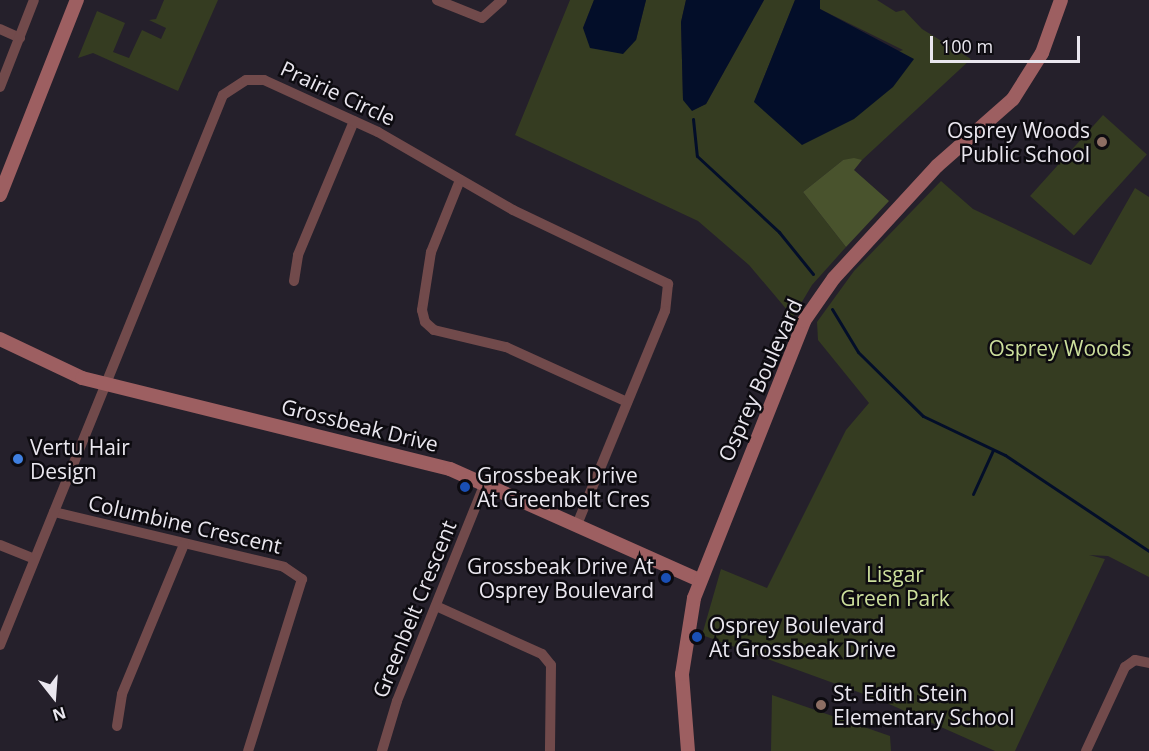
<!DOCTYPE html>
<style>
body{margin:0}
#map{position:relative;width:1149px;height:751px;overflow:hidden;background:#25202b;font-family:"Open Sans",sans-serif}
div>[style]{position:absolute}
.green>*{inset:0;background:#353c21;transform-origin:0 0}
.forest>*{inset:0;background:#49532d}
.water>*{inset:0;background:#030e29}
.stream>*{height:3px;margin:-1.5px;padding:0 1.5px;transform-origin:1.5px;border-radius:1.5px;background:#030e29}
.street>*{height:10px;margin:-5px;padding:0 5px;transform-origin:5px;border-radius:5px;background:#714a4b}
.secondary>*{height:14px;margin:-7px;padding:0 7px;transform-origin:7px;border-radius:7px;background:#9d5f61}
.dots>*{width:16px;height:16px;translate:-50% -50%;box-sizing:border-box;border:3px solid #0d0b10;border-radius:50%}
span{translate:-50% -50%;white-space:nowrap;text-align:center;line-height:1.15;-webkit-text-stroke:5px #0d0b10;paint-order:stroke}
.street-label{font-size:21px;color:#eae7ef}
.poi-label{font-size:21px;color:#eae7ef}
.right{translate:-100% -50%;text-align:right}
.left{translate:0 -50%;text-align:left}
.park-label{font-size:21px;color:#ccdf9c}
.north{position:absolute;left:24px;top:667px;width:60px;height:60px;-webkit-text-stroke:4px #0d0b10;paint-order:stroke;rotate:163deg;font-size:16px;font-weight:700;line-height:24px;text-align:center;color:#eae7ef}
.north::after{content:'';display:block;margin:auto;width:21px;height:27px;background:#eae7ef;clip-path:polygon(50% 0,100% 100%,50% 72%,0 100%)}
.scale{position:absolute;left:930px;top:36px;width:150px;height:27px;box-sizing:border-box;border:3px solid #eae7ef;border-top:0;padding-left:8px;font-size:18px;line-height:21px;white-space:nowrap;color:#eae7ef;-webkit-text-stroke:4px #0d0b10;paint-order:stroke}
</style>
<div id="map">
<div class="green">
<i style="clip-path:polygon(164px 0,218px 0,178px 91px,93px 53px,78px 58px,97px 11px,125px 23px,113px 52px,129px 58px,142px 30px,161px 39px,166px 28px,149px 20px,156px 19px)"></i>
<i style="clip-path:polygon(570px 0,594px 0,583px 28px,636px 40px,646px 0,686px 0,681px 22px,683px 99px,692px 110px,706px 104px,764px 0,795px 0,754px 102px,903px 50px,820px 9px,820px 0,877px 0,896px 12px,904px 10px,922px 29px,971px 59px,862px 160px,843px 160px,803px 192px,846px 247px,812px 285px,793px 317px,749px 265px,698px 221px,515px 135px)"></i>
<i style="left:1103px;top:115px;width:59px;height:109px;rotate:42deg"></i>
<i style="clip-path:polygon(941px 181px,973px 209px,1091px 265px,1135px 188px,1149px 197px,1149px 577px,1108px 556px,1089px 555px,1105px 559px,1015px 751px,995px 751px,880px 700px,702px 635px,721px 569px,767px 588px,846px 430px,869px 403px,818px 340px,817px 322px,854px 271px)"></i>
<i style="clip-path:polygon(772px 695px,890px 736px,891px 751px,771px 751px)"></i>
</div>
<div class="forest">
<i style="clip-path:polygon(854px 158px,862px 160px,854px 170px,889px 201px,846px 247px,803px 192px,843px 160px)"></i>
</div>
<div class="water">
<i style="clip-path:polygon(594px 0,646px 0,636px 40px,623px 54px,590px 48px,583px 28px)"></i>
<i style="clip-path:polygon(686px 0,764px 0,706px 104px,692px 111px,683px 100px,681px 22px)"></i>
<i style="clip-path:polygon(795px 0,820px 0,820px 9px,914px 59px,893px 87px,854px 119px,802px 145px,754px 102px)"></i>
</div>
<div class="stream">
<i style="left:693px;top:119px;width:37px;rotate:84deg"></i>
<i style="left:697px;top:156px;width:112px;rotate:42.8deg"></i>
<i style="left:779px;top:232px;width:54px;rotate:51deg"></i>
<i style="left:832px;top:309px;width:50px;rotate:58.8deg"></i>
<i style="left:858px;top:352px;width:91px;rotate:44.6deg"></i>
<i style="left:923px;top:416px;width:91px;rotate:25.4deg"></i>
<i style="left:1005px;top:455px;width:173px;rotate:33.7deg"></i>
<i style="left:973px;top:494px;width:48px;rotate:-65.6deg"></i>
</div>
<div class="street">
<i style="left:437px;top:0;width:48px;rotate:21.8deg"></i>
<i style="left:482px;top:18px;width:27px;rotate:-42deg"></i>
<i style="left:0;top:29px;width:22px;rotate:24deg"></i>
<i style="left:0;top:87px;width:93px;rotate:-68.7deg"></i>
<i style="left:460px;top:180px;width:78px;rotate:111.9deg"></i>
<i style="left:431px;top:252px;width:59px;rotate:98.8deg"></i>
<i style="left:422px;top:310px;width:12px;rotate:76deg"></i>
<i style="left:425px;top:322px;width:12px;rotate:42deg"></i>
<i style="left:434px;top:330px;width:74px;rotate:13.3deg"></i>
<i style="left:506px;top:347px;width:133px;rotate:24.4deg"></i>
<i style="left:294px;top:281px;width:26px;rotate:-81deg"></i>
<i style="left:298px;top:255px;width:145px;rotate:-67.3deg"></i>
<i style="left:54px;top:512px;width:236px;rotate:13.4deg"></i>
<i style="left:284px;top:567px;width:22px;rotate:34deg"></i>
<i style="left:302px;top:579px;width:180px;rotate:107.4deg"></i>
<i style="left:0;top:545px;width:37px;rotate:22deg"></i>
<i style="left:436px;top:606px;width:116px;rotate:24.4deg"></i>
<i style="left:542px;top:654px;width:14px;rotate:51deg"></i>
<i style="left:551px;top:665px;width:86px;rotate:90.7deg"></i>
<i style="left:0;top:645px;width:593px;rotate:-67.93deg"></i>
<i style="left:223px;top:95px;width:27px;rotate:-33deg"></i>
<i style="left:246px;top:80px;width:18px"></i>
<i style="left:264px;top:80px;width:125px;rotate:24.5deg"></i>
<i style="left:378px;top:132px;width:156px;rotate:30deg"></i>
<i style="left:513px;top:210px;width:172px;rotate:25.5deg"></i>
<i style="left:668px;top:284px;width:27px;rotate:96deg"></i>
<i style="left:665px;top:311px;width:231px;rotate:112.4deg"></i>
<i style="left:117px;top:726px;width:32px;rotate:-81deg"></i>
<i style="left:122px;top:694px;width:162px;rotate:-67.5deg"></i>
<i style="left:382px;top:751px;width:52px;rotate:-73.3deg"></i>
<i style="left:397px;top:701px;width:235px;rotate:-68deg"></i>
<i style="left:1086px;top:751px;width:93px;rotate:-65.1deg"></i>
<i style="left:1125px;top:667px;width:12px;rotate:-35deg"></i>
<i style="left:1135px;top:660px;width:14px;rotate:12deg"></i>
</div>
<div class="secondary">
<i style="left:0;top:195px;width:210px;rotate:-68.5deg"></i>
<i style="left:0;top:339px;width:91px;rotate:25.4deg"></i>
<i style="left:82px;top:378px;width:379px;rotate:13.9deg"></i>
<i style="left:450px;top:469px;width:273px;rotate:24deg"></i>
<i style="left:688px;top:751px;width:77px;rotate:-94.5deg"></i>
<i style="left:682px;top:674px;width:77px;rotate:-81deg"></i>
<i style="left:694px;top:598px;width:298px;rotate:-68.3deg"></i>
<i style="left:804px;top:321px;width:52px;rotate:-55.1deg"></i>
<i style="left:834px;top:278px;width:152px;rotate:-47.4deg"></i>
<i style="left:937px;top:166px;width:101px;rotate:-41.4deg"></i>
<i style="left:1013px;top:99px;width:54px;rotate:-57.8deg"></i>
<i style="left:1042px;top:53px;width:56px;rotate:-70.3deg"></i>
</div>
<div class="dots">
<i style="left:1102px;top:142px;background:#8d6e63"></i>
<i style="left:18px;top:459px;background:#3f7fe0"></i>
<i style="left:465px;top:487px;background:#1a4fb4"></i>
<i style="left:666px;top:578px;background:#1a4fb4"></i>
<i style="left:697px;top:637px;background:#1a4fb4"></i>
<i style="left:821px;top:705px;background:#8d6e63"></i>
</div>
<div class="street-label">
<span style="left:338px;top:93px;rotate:25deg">Prairie Circle</span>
<span style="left:760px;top:380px;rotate:-66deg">Osprey Boulevard</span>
<span style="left:360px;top:425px;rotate:14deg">Grossbeak Drive</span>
<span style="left:185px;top:524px;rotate:13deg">Columbine Crescent</span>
<span style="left:414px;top:609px;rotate:-68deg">Greenbelt Crescent</span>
</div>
<div class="poi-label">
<span class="right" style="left:1090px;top:142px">Osprey Woods<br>Public School</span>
<span class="left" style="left:30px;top:459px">Vertu Hair<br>Design</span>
<span class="left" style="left:477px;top:487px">Grossbeak Drive<br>At Greenbelt Cres</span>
<span class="right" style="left:654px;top:578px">Grossbeak Drive At<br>Osprey Boulevard</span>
<span class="left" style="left:709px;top:637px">Osprey Boulevard<br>At Grossbeak Drive</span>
<span class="left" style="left:833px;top:705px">St. Edith Stein<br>Elementary School</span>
</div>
<div class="park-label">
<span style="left:1060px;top:348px">Osprey Woods</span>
<span style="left:895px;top:586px">Lisgar<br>Green Park</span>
</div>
<div class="north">N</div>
<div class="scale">100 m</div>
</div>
